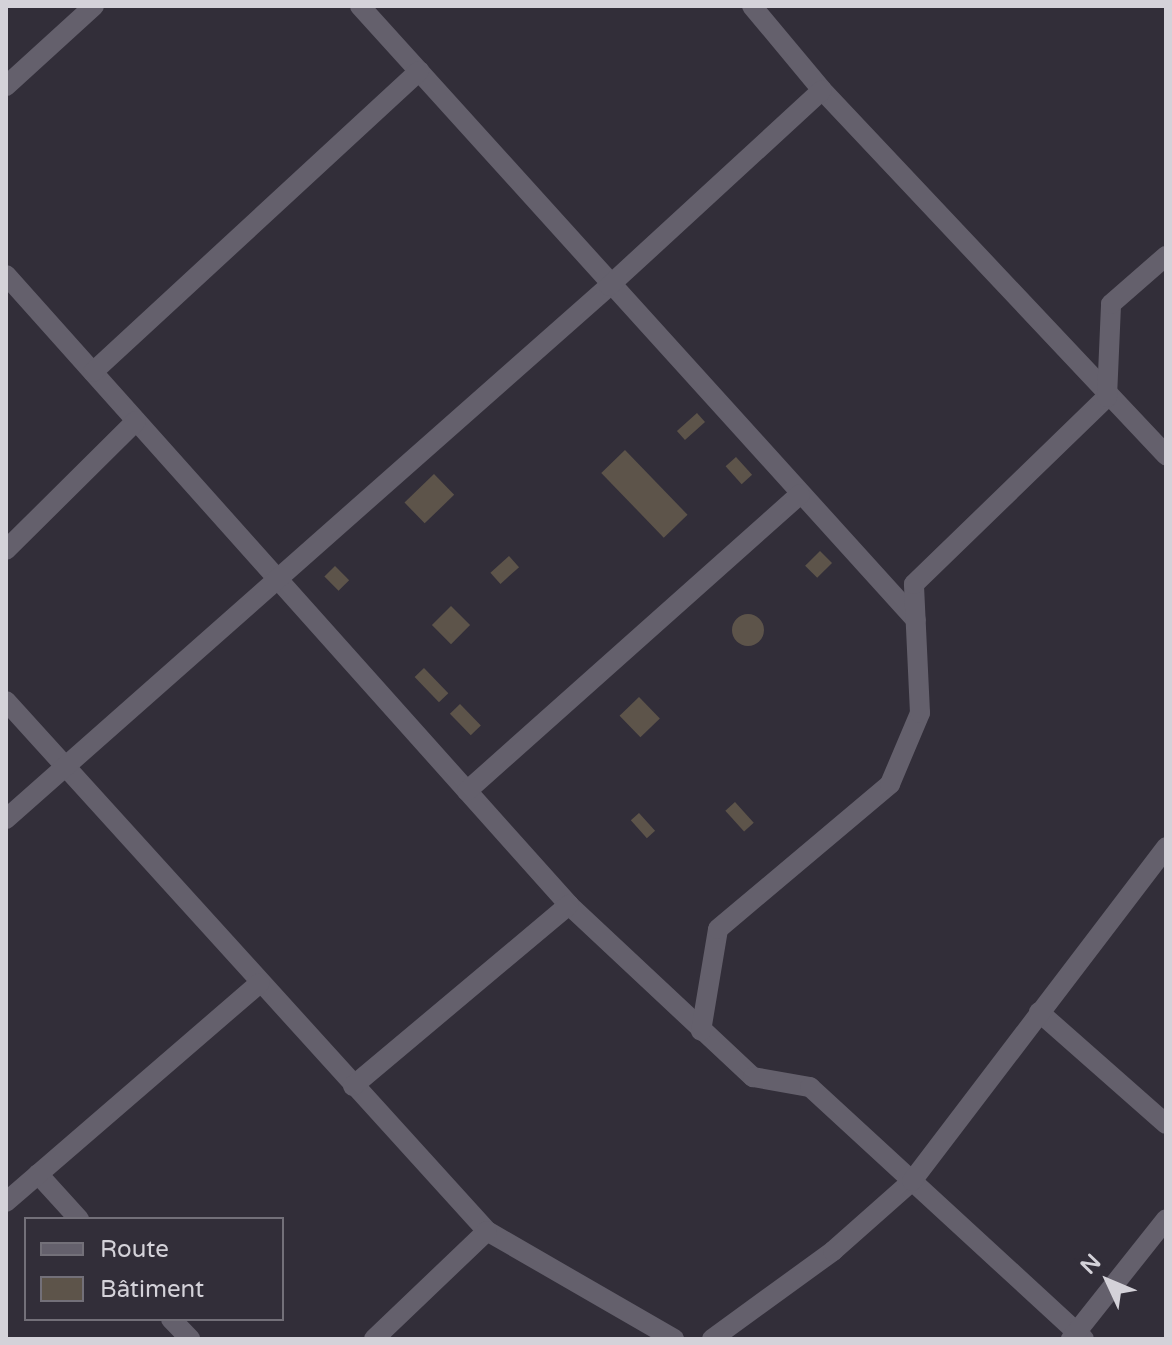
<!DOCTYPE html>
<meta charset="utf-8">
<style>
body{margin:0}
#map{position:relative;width:1172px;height:1345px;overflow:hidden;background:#322e39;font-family:"Varela Round",sans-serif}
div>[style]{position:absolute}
.building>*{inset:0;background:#5d544a;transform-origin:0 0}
.round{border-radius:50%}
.minor>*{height:20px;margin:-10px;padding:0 10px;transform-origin:10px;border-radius:10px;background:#64606c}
span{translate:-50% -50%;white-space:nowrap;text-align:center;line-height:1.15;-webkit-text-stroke:7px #322e39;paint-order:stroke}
.frame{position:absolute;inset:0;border:8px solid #d4d2d9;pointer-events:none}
.legend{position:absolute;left:24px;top:1217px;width:260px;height:104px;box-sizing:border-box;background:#322e39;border:2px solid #737079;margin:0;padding:10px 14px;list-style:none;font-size:24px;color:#d4d2d9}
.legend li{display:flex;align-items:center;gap:16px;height:40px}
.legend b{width:40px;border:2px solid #737079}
.north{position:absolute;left:1068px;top:1241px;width:80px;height:80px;-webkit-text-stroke:6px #322e39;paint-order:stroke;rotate:314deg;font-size:22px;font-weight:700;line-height:32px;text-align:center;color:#d4d2d9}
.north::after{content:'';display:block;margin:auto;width:28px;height:36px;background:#d4d2d9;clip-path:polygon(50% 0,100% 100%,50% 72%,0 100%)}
</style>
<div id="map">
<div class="building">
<i style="left:697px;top:413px;width:12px;height:27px;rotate:48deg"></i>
<i style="left:625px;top:450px;width:90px;height:33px;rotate:46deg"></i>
<i style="left:736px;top:457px;width:24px;height:14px;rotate:48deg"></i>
<i style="left:434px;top:474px;width:29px;height:41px;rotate:46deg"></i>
<i style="left:820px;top:551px;width:17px;height:21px;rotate:45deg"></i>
<i style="left:509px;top:556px;width:15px;height:25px;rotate:48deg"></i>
<i style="left:335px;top:566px;width:20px;height:15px;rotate:45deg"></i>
<i style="left:451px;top:606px;width:27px;height:27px;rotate:45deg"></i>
<i class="round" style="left:732px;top:614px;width:32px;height:32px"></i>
<i style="left:424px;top:668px;width:35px;height:13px;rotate:46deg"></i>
<i style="left:639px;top:697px;width:30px;height:27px;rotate:46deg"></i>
<i style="left:460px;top:704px;width:30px;height:14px;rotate:46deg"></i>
<i style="left:735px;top:802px;width:28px;height:13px;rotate:48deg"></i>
<i style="left:639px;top:813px;width:24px;height:11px;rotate:48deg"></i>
</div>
<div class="minor">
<i style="left:360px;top:6px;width:828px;rotate:47.84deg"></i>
<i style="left:752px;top:6px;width:109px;rotate:50.2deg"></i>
<i style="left:822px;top:90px;width:502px;rotate:46.7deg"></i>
<i style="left:6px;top:86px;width:119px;rotate:-42.3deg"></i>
<i style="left:6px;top:275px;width:845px;rotate:48.21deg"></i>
<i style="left:569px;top:905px;width:252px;rotate:43.1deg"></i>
<i style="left:753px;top:1077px;width:58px;rotate:10deg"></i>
<i style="left:810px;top:1087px;width:372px;rotate:42.6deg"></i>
<i style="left:93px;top:372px;width:444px;rotate:-42.7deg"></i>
<i style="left:6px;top:550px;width:183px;rotate:-44.8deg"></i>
<i style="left:6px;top:701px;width:716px;rotate:47.77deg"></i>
<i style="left:487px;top:1231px;width:216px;rotate:30deg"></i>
<i style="left:467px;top:791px;width:446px;rotate:-41.7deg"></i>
<i style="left:6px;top:819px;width:805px;rotate:-41.47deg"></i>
<i style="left:609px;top:286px;width:289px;rotate:-42.6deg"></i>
<i style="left:1039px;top:1012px;width:169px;rotate:41.4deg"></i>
<i style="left:701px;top:1031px;width:103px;rotate:-80.5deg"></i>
<i style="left:718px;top:929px;width:225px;rotate:-40.1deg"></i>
<i style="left:890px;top:784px;width:77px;rotate:-67.1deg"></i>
<i style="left:920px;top:713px;width:129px;rotate:-92.7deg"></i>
<i style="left:914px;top:584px;width:269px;rotate:-44.1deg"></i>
<i style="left:1107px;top:397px;width:93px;rotate:-87.5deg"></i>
<i style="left:1111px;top:304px;width:73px;rotate:-41.1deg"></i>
<i style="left:353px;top:1086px;width:282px;rotate:-40deg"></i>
<i style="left:38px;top:1174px;width:61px;rotate:47.7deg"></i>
<i style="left:6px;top:1202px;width:335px;rotate:-40.8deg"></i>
<i style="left:171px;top:1319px;width:28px;rotate:46deg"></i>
<i style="left:374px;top:1339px;width:156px;rotate:-43.7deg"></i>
<i style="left:712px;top:1339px;width:150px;rotate:-36deg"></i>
<i style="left:833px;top:1251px;width:106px;rotate:-41.5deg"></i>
<i style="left:912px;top:1181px;width:420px;rotate:-52.7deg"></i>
<i style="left:1071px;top:1339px;width:153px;rotate:-51.6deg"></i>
</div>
<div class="frame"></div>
<ul class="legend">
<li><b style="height:10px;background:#64606c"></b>Route</li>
<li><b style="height:22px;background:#5d544a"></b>Bâtiment</li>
</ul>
<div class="north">N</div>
</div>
